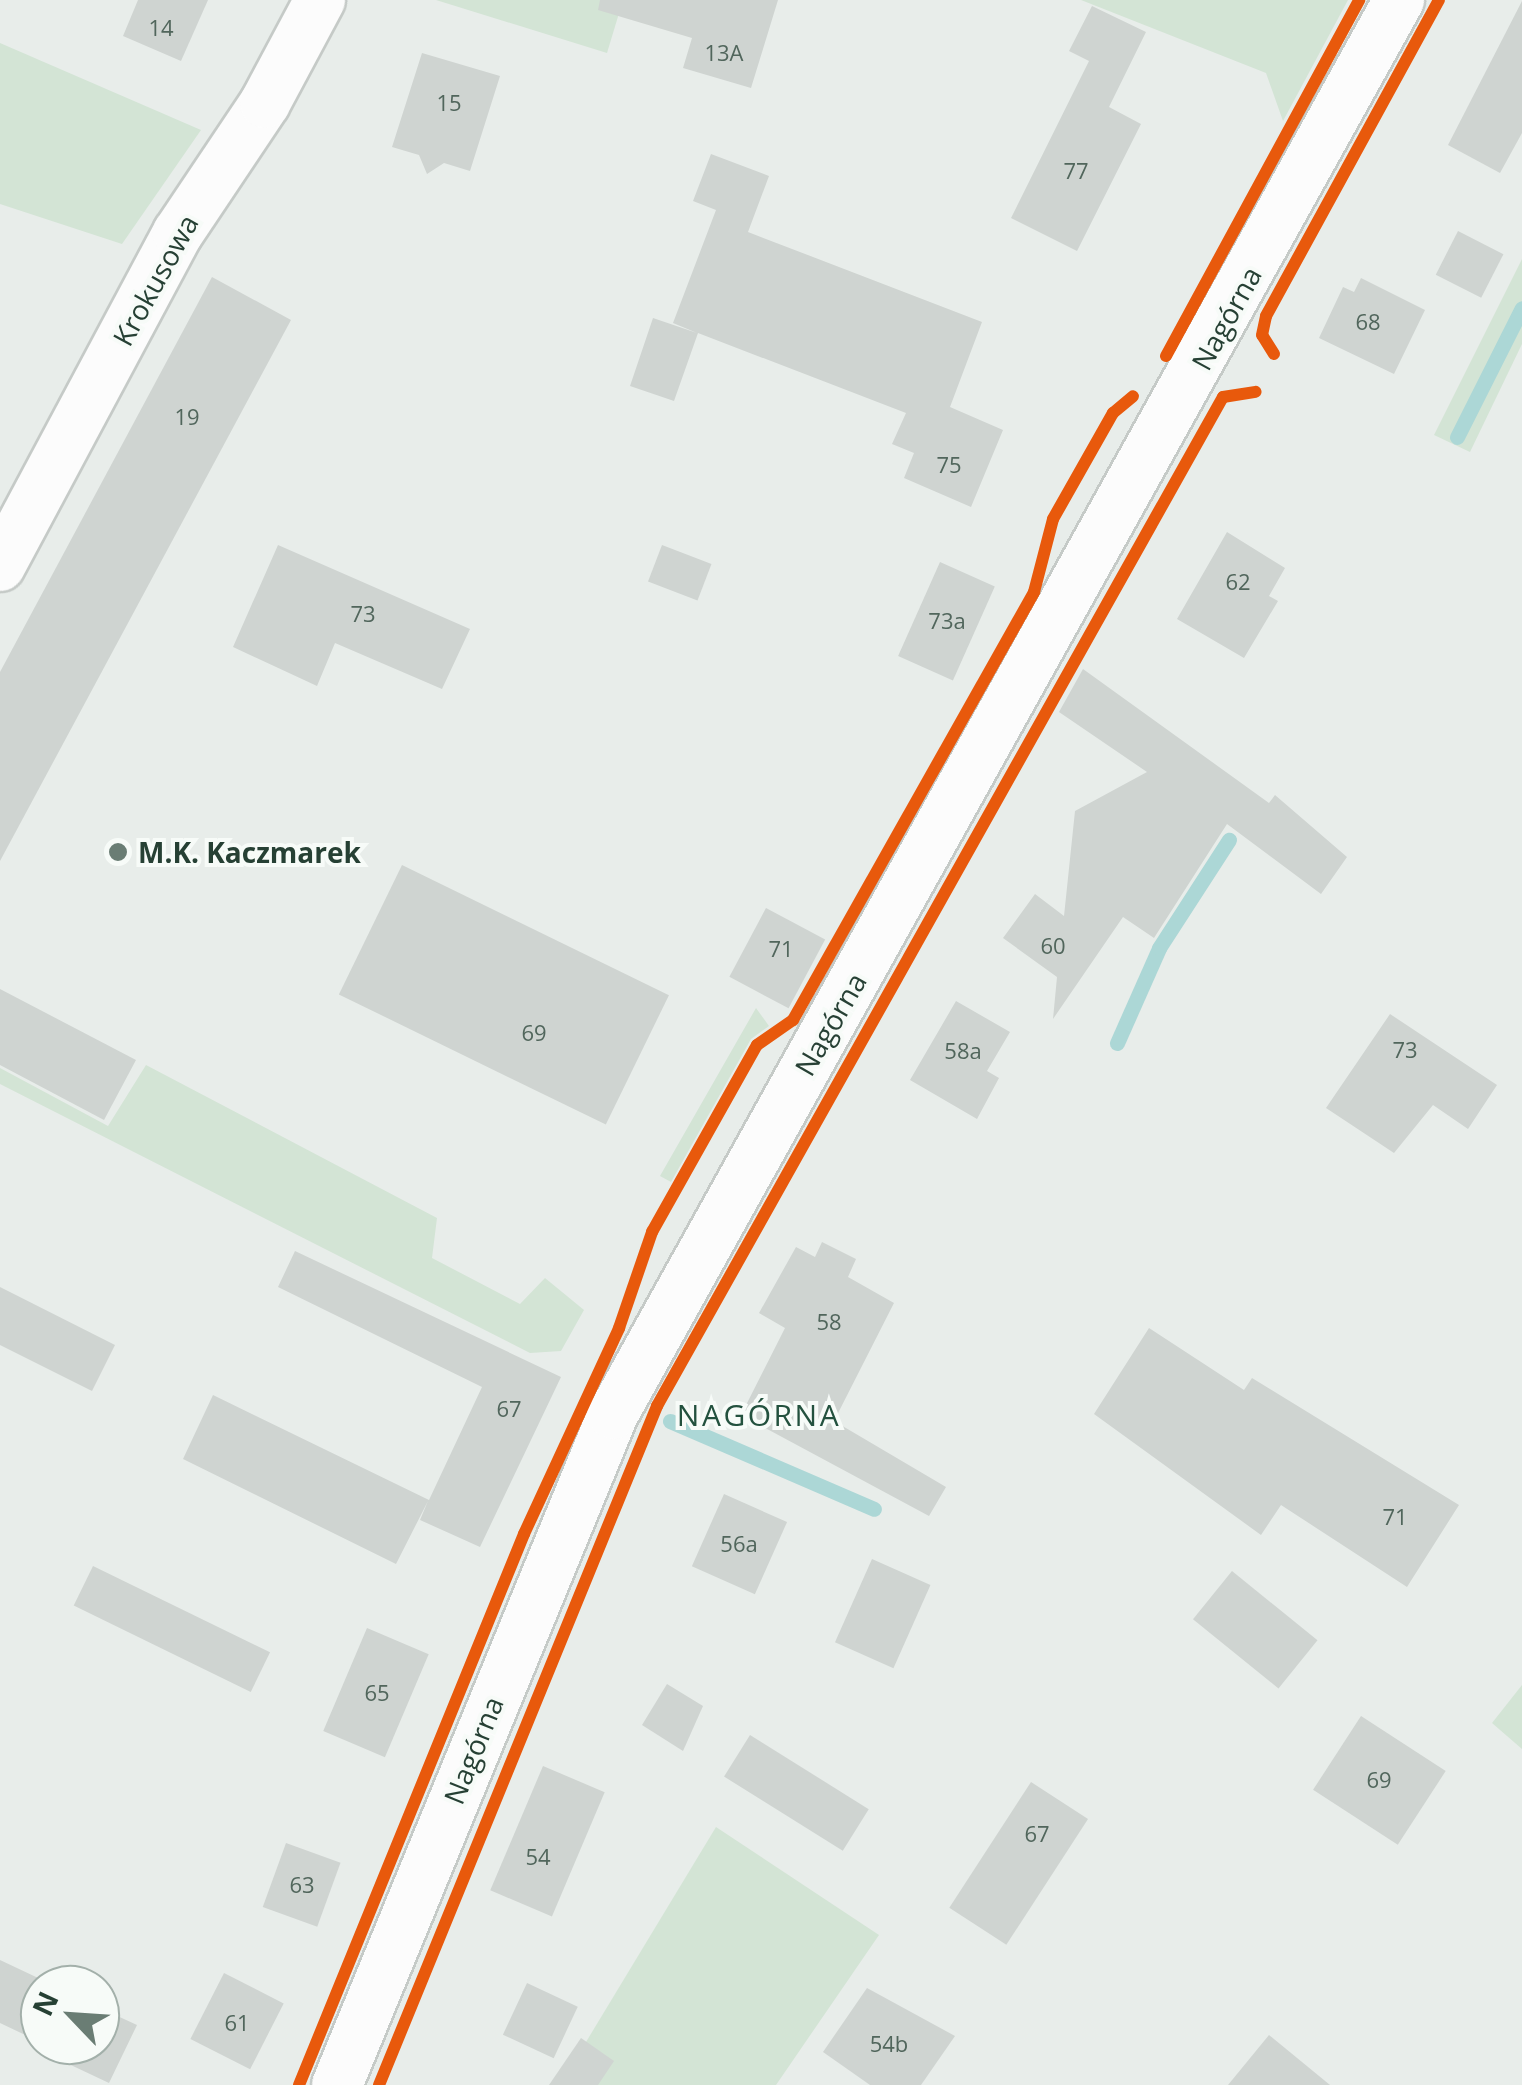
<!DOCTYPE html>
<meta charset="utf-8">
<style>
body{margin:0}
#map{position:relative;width:1522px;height:2085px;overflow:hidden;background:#e8edea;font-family:"Open Sans",sans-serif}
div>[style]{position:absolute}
.green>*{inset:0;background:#d3e4d5}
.stream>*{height:15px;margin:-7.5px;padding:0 7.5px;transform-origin:7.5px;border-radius:7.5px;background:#acd7d6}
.building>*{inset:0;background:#cfd4d1;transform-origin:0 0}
.roads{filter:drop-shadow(2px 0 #c5cac7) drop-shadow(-2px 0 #c5cac7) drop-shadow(0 2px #c5cac7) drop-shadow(0 -2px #c5cac7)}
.minor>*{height:50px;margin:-25px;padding:0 25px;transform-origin:25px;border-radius:25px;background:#fcfcfc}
.cycleway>*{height:12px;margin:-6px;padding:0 6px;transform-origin:6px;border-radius:6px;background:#e8590c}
.dots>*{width:28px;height:28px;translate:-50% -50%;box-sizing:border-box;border:5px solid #f7fbf8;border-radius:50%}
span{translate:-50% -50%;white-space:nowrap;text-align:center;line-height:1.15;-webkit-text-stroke:8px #f7fbf8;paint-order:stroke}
.number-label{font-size:22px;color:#51665c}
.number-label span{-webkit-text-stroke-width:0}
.street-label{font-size:28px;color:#264034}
.poi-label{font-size:28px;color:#264034;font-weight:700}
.left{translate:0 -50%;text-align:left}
.neighbourhood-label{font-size:30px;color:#23513e;letter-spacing:2.5px}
.north{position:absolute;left:20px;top:1965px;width:100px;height:100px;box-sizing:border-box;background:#f7fbf8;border:2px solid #a3b0aa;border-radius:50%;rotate:295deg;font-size:28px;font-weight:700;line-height:40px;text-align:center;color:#264034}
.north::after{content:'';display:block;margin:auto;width:35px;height:45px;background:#6a7d74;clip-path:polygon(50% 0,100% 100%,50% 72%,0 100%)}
</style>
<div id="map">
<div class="green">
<i style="clip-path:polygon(436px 0,623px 0,607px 53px)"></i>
<i style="clip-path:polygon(1081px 0,1348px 0,1283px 121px,1266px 73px)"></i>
<i style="clip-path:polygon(0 43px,201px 130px,122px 244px,0 204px)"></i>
<i style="clip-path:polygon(1522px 259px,1522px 344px,1470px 452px,1434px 435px)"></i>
<i style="clip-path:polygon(756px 1008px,769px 1026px,751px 1039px,671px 1182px,660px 1176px)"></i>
<i style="clip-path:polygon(146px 1065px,437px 1218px,432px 1258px,520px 1304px,545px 1278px,584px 1310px,561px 1351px,530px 1353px,0 1084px,0 1068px,108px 1126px)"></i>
<i style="clip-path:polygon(1522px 1685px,1522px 1749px,1492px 1723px)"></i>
<i style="clip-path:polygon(716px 1827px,879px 1935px,776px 2085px,560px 2085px)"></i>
</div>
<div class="stream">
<i style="left:1457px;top:437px;width:144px;rotate:-63.3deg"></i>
<i style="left:1117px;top:1043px;width:104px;rotate:-66.1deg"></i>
<i style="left:1159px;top:948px;width:129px;rotate:-57.1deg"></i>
<i style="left:670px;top:1421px;width:222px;rotate:23.3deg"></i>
</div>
<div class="building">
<i style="clip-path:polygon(138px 0,208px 0,181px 61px,123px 36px)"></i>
<i style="clip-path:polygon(600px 0,778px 0,751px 88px,683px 68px,692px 38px,598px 10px)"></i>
<i style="clip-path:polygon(1522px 1px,1522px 133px,1500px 173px,1448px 145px)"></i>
<i style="clip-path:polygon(1092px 6px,1146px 32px,1109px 107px,1141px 124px,1077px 251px,1011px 218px,1089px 61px,1069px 51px)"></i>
<i style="clip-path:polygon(422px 53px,500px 76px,470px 171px,444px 163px,427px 174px,419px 155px,392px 147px)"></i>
<i style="clip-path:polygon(711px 154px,769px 176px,748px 232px,982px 322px,950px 407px,1003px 430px,971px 507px,904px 478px,914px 453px,892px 444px,906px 413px,698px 333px,674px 401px,630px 386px,653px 318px,697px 333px,673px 323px,716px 210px,693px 201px)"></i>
<i style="left:1458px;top:231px;width:51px;height:49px;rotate:27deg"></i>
<i style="clip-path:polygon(212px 277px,291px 320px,0 861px,0 672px)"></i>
<i style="clip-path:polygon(1361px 278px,1425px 310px,1394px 374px,1319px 338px,1343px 287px,1354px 292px)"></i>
<i style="clip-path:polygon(1227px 532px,1285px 568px,1269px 596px,1278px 601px,1244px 658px,1177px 619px)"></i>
<i style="clip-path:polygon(278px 545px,470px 629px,442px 689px,335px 643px,317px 686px,233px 647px)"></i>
<i style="left:662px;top:545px;width:53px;height:39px;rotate:21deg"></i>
<i style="left:940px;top:562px;width:60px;height:103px;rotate:24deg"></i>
<i style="clip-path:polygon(1083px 669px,1269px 803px,1275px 795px,1347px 857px,1321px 894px,1227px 824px,1154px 938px,1123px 917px,1053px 1019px,1057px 977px,1003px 938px,1035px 894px,1064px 916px,1075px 811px,1147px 772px,1059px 712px)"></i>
<i style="left:402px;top:865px;width:297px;height:144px;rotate:26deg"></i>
<i style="left:766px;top:908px;width:67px;height:78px;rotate:28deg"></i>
<i style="clip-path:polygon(0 989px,136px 1060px,104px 1120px,0 1065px)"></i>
<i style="clip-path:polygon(956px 1001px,1010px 1032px,987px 1071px,999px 1078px,977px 1119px,910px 1080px)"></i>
<i style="clip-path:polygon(1390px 1014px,1497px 1085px,1468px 1129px,1433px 1105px,1394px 1153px,1326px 1108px)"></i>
<i style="clip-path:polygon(822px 1242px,856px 1259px,848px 1277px,894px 1303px,834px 1421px,946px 1487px,929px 1516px,741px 1415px,785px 1328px,759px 1313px,796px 1247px,815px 1257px)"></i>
<i style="clip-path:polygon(295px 1251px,561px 1377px,480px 1547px,420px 1520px,428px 1501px,396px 1564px,183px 1459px,213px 1395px,429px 1500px,482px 1387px,278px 1287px)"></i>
<i style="clip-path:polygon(0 1287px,115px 1345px,92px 1391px,0 1345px)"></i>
<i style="clip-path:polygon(1149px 1328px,1244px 1390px,1252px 1378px,1459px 1505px,1407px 1587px,1281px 1505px,1261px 1535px,1094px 1414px)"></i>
<i style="left:724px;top:1494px;width:69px;height:79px;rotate:24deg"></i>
<i style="left:872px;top:1559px;width:64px;height:91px;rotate:24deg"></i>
<i style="left:93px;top:1566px;width:197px;height:44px;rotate:26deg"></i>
<i style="left:1232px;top:1571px;width:110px;height:62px;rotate:39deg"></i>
<i style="left:367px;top:1628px;width:67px;height:112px;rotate:23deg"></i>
<i style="clip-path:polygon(667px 1684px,703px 1706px,683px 1751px,642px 1725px)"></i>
<i style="left:1361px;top:1716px;width:101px;height:88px;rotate:33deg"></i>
<i style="left:750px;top:1735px;width:140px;height:49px;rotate:32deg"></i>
<i style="left:543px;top:1766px;width:67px;height:135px;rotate:23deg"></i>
<i style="left:1031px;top:1782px;width:68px;height:150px;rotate:33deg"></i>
<i style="left:286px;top:1843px;width:58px;height:68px;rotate:20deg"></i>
<i style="clip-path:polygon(0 1960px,53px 1985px,40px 1985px,40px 2042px,0 2023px)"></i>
<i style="left:224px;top:1973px;width:67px;height:74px;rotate:27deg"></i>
<i style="left:527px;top:1983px;width:56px;height:57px;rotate:25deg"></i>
<i style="clip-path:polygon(867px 1988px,955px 2036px,921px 2085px,870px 2085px,823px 2052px)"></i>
<i style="clip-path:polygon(100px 2008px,137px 2025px,109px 2083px,39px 2050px,100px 2045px)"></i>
<i style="clip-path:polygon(1269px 2035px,1330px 2085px,1228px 2085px)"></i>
<i style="clip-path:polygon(581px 2038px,614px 2061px,598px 2085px,549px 2085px)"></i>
</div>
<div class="roads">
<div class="minor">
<i style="left:0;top:566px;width:378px;rotate:-61.9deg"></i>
<i style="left:178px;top:233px;width:156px;rotate:-56.2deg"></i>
<i style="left:265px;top:103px;width:117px;rotate:-61.9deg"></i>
<i style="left:337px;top:2085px;width:726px;rotate:-67.64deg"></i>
<i style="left:613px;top:1414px;width:1618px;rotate:-60.93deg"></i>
</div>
</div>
<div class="cycleway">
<i style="left:1274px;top:354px;width:22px;rotate:-122deg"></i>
<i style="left:1262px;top:335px;width:19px;rotate:-78deg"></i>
<i style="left:1266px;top:316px;width:360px;rotate:-61.3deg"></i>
<i style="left:1166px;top:356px;width:405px;rotate:-61.5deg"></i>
<i style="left:299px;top:2085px;width:595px;rotate:-67.79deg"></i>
<i style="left:524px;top:1534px;width:227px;rotate:-65.2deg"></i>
<i style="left:619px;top:1328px;width:102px;rotate:-71deg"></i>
<i style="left:652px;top:1232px;width:214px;rotate:-60.7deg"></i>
<i style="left:757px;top:1045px;width:44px;rotate:-34.8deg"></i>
<i style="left:793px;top:1020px;width:491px;rotate:-60.6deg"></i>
<i style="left:1034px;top:592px;width:75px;rotate:-75.4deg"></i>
<i style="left:1053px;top:519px;width:122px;rotate:-60.5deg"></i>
<i style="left:1113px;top:413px;width:26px;rotate:-40deg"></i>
<i style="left:379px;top:2085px;width:734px;rotate:-67.73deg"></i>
<i style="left:657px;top:1406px;width:1157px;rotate:-60.71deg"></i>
<i style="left:1223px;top:397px;width:33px;rotate:-9deg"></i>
</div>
<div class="dots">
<i style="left:118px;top:852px;background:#6a7d74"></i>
</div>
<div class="number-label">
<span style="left:161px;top:28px">14</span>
<span style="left:724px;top:53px">13A</span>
<span style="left:449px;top:103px">15</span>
<span style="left:1076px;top:171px">77</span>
<span style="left:1368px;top:322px">68</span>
<span style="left:187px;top:417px">19</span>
<span style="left:949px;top:465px">75</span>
<span style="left:1238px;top:582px">62</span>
<span style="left:363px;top:614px">73</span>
<span style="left:947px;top:621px">73a</span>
<span style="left:1053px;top:946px">60</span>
<span style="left:781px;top:949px">71</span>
<span style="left:534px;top:1033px">69</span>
<span style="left:1405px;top:1050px">73</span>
<span style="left:963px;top:1051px">58a</span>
<span style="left:829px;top:1322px">58</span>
<span style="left:509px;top:1409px">67</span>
<span style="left:1395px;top:1517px">71</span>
<span style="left:739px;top:1544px">56a</span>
<span style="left:377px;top:1693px">65</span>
<span style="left:1379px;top:1780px">69</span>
<span style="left:1037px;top:1834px">67</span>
<span style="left:538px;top:1857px">54</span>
<span style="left:302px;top:1885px">63</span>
<span style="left:237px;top:2023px">61</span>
<span style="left:889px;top:2044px">54b</span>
</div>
<div class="street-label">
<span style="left:155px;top:280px;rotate:-61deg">Krokusowa</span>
<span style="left:1226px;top:318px;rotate:-61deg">Nagórna</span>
<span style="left:830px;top:1024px;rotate:-60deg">Nagórna</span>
<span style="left:473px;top:1750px;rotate:-68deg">Nagórna</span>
</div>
<div class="poi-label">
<span class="left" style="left:138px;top:852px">M.K. Kaczmarek</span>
</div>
<div class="neighbourhood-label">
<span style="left:759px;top:1415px">NAGÓRNA</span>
</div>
<div class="north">N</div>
</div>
